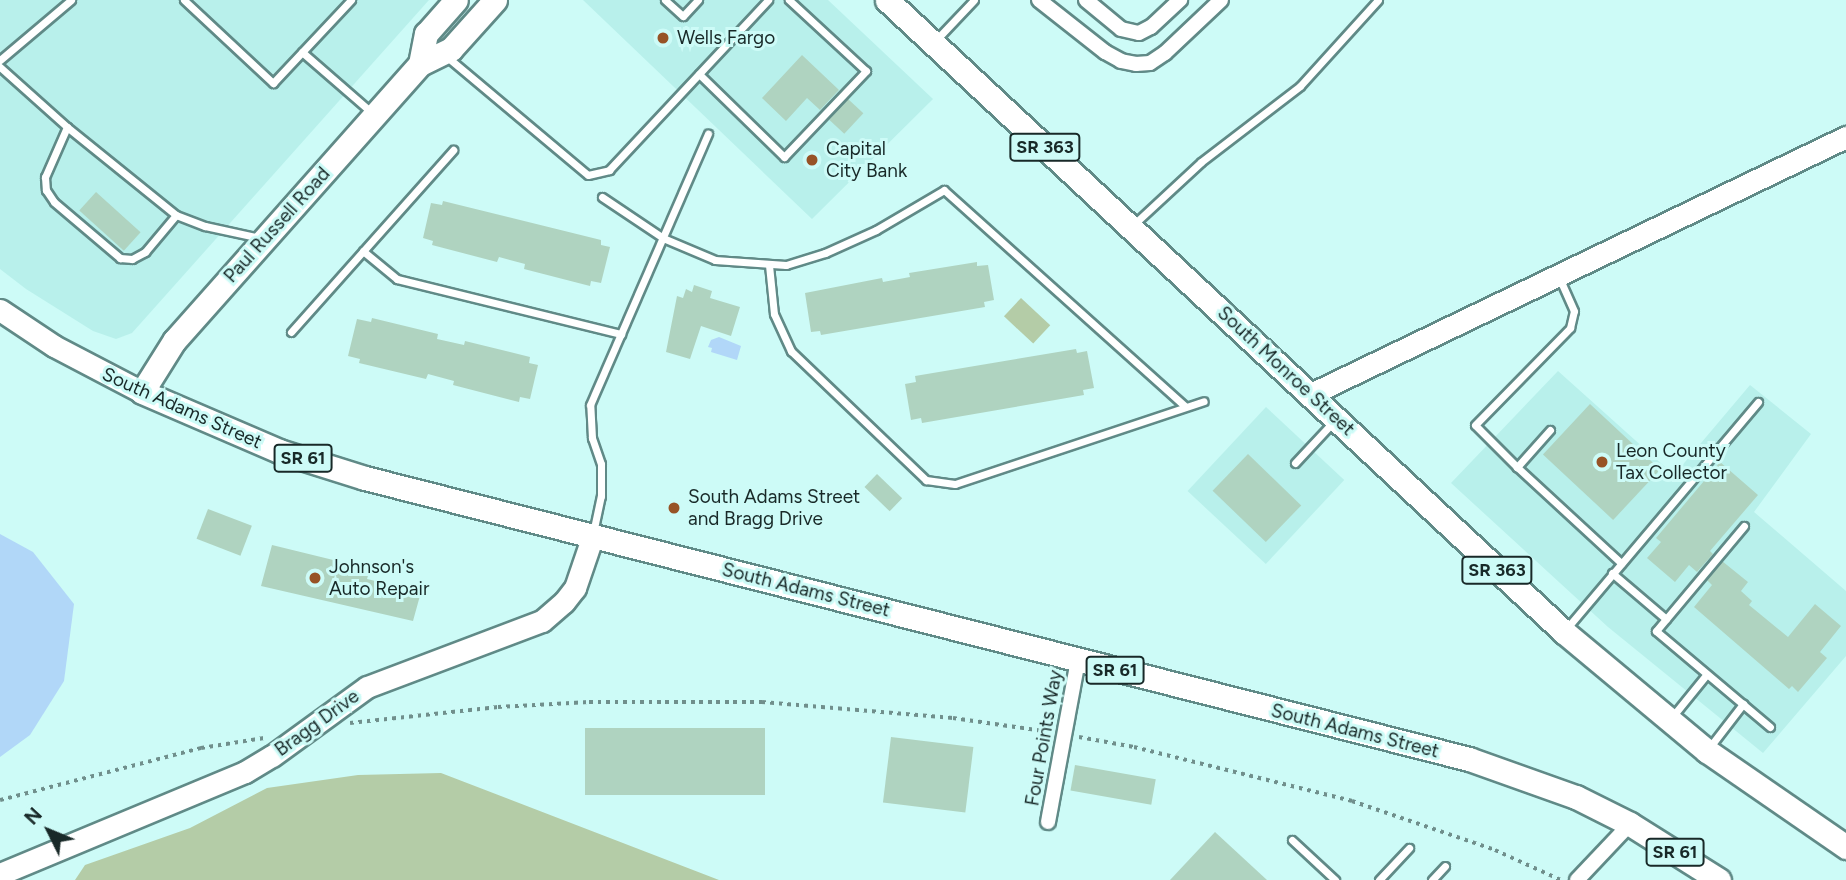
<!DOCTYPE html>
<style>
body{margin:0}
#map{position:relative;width:1846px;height:880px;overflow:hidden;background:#cdfbf7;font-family:Figtree,sans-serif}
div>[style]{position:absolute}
.built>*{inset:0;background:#b8f0eb;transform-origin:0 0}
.green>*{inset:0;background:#b4cca7;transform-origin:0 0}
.water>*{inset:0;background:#b1d7f8}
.building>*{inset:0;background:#afd3c0;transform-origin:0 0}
.path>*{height:3.5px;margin-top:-1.75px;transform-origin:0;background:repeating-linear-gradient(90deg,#708f8c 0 3.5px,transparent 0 8.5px)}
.roads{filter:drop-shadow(2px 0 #608a87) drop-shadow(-2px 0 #608a87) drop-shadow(0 2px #608a87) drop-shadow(0 -2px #608a87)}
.lane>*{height:7px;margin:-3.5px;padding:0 3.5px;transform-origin:3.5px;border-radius:3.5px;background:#fff}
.street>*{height:14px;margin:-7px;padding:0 7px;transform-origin:7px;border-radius:7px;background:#fff}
.secondary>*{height:21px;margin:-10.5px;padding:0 10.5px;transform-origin:10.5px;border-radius:10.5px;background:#fff}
.primary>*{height:23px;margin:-11.5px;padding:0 11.5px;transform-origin:11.5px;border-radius:11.5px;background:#fff}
.dots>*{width:19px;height:19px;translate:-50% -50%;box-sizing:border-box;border:4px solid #cdfbf7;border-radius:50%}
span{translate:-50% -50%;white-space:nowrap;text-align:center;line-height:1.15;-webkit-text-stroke:6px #cdfbf7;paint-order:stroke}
.shield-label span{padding:2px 5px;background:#cdfbf7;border:2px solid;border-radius:5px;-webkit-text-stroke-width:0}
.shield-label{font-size:18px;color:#182928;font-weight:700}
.poi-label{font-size:19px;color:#182928}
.left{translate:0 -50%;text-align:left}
.street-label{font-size:19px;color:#182928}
.north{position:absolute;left:14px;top:796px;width:70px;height:70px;-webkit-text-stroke:5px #cdfbf7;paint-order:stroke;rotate:313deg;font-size:19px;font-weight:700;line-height:28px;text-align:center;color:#182928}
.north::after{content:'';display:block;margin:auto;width:24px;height:32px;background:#182928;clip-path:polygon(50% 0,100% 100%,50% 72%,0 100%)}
</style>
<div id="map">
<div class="built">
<i style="clip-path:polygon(0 0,429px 0,132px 333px,116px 339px,93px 331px,26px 289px,0 269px)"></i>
<i style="clip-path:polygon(583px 0,828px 0,933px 99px,812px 219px)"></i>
<i style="clip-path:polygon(1558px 371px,1674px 475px,1750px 385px,1811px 434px,1754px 512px,1846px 591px,1846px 656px,1763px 753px,1608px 627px,1451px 483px)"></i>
<i style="left:1266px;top:407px;width:107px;height:115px;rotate:43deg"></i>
</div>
<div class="green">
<i style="left:1021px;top:298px;width:40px;height:25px;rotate:43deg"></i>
<i style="clip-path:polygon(441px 773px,719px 880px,75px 880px,85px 865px,190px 828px,267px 788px,358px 775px)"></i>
</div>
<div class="water">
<i style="clip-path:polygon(719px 337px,741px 346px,737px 360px,711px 352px,712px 348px,708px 347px,711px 340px)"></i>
<i style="clip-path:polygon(0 534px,33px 552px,74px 604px,64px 681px,30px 735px,0 757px)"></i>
</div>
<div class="building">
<i style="clip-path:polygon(802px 55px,839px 90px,820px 110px,807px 98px,786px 121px,762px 98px)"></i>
<i style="left:848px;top:99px;width:21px;height:28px;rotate:43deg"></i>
<i style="left:96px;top:192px;width:60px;height:25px;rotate:42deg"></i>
<i style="clip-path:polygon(443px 201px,601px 240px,601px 245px,610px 247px,601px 283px,591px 281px,590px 286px,524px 269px,525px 264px,499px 257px,497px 262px,432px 245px,433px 241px,423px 238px,431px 203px,442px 205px)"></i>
<i style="clip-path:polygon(977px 262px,977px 266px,988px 265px,994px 300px,984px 302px,985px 307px,821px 335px,820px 331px,811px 332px,805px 293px,882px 278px,883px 282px,910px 277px,909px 273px)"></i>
<i style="clip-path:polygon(694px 285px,712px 291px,710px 298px,740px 307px,731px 336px,701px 326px,690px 359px,666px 352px,677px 296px,683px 298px,686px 289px,692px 292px)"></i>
<i style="clip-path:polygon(372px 318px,438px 334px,437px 339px,464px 345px,465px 341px,530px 357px,529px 363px,538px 365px,530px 399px,520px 397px,519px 402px,453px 385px,454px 381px,428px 374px,426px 379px,359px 363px,360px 359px,348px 356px,357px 319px,371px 322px)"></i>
<i style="clip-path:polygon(1076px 349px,1077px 353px,1087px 351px,1094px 388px,1083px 390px,1084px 395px,922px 423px,921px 418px,911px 420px,905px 384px,916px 382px,915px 376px)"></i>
<i style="left:1590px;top:404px;width:96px;height:69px;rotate:43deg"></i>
<i style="left:1248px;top:454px;width:74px;height:51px;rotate:44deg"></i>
<i style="clip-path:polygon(1720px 462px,1758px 495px,1710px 551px,1713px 554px,1697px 572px,1689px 565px,1675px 582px,1647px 558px,1661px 542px,1656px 538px)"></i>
<i style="left:877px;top:474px;width:35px;height:18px;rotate:44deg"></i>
<i style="left:208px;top:509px;width:47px;height:32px;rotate:21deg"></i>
<i style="clip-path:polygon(272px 545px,370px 569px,367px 579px,421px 592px,413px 621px,261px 586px)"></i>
<i style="clip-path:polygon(1722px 561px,1748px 582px,1741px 591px,1752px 601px,1749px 605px,1788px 637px,1815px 604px,1841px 626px,1820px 652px,1827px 658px,1798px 692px,1792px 686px,1789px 689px,1694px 607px,1712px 585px,1707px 580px)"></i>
<i style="left:585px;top:728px;width:180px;height:67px"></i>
<i style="left:891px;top:737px;width:83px;height:66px;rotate:7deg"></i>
<i style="left:1075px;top:765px;width:82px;height:26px;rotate:10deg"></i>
<i style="clip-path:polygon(1215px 832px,1267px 880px,1170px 880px)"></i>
</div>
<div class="path">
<i style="left:350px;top:723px;width:149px;rotate:-6.2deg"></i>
<i style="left:498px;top:707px;width:91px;rotate:-3.1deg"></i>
<i style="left:589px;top:702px;width:173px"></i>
<i style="left:762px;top:702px;width:192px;rotate:4.8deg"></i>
<i style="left:953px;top:718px;width:98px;rotate:8.2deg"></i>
<i style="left:1079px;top:737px;width:56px;rotate:10.3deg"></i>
<i style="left:1134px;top:747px;width:225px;rotate:13.9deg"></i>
<i style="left:1352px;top:801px;width:151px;rotate:18.9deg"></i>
<i style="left:1495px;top:850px;width:72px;rotate:24.4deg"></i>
<i style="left:0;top:800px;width:208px;rotate:-14.5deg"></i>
<i style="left:201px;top:748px;width:64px;rotate:-9deg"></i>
</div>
<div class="roads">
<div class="lane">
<i style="left:184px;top:0;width:122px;rotate:43deg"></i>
<i style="left:273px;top:83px;width:114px;rotate:-46.8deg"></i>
<i style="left:665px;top:0;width:24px;rotate:42deg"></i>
<i style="left:683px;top:16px;width:22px;rotate:-47deg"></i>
<i style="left:936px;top:40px;width:55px;rotate:-46.5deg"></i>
<i style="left:302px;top:52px;width:91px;rotate:41deg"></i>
<i style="left:446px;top:56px;width:185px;rotate:40deg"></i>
<i style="left:588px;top:175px;width:22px;rotate:-13deg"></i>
<i style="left:609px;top:170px;width:233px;rotate:-46.9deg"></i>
<i style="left:0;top:60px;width:93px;rotate:-40.2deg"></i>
<i style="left:0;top:67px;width:90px;rotate:41.8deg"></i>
<i style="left:67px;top:127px;width:140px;rotate:38.9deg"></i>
<i style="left:176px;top:215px;width:31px;rotate:21deg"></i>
<i style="left:205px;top:226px;width:56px;rotate:12.3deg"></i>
<i style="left:699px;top:74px;width:119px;rotate:44.3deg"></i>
<i style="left:784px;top:157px;width:119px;rotate:-46.4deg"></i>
<i style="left:866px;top:71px;width:105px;rotate:-137.3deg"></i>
<i style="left:67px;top:127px;width:55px;rotate:113.7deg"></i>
<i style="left:45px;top:177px;width:13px;rotate:86deg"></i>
<i style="left:46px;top:190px;width:14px;rotate:56deg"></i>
<i style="left:54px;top:202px;width:87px;rotate:40.3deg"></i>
<i style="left:120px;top:258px;width:12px;rotate:5deg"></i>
<i style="left:132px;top:259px;width:15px;rotate:-28deg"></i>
<i style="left:145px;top:252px;width:48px;rotate:-50deg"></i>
<i style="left:602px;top:197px;width:73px;rotate:33.9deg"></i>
<i style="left:663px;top:238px;width:56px;rotate:22.9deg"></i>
<i style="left:715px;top:260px;width:71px;rotate:4deg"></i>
<i style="left:786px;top:265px;width:41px;rotate:-17.1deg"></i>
<i style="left:825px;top:253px;width:56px;rotate:-24.3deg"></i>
<i style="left:876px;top:230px;width:79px;rotate:-30.5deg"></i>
<i style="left:944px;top:190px;width:324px;rotate:41.9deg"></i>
<i style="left:1132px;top:226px;width:94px;rotate:-42.8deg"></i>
<i style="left:1201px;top:162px;width:125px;rotate:-37.5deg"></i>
<i style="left:1300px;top:86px;width:116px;rotate:-47.8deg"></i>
<i style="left:363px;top:251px;width:44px;rotate:39.5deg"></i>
<i style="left:397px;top:279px;width:231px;rotate:13.8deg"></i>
<i style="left:769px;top:265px;width:49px;rotate:84.2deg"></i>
<i style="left:774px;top:314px;width:41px;rotate:65.3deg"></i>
<i style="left:791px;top:351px;width:187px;rotate:43.7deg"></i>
<i style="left:926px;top:480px;width:29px;rotate:8deg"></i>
<i style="left:955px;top:484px;width:262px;rotate:-18.4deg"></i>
<i style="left:291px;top:332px;width:244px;rotate:-48.3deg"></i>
<i style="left:1550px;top:430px;width:50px;rotate:131.7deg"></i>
<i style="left:1517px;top:467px;width:142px;rotate:42.7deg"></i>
<i style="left:1295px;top:463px;width:59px;rotate:-47.1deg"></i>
<i style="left:1517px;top:467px;width:59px;rotate:-135deg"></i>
<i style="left:1475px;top:425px;width:136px;rotate:-45.6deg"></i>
<i style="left:1570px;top:328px;width:17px;rotate:-77deg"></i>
<i style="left:1574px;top:311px;width:35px;rotate:-114deg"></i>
<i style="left:1744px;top:526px;width:137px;rotate:130deg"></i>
<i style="left:1656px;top:631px;width:149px;rotate:40.1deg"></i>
<i style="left:593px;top:533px;width:38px;rotate:-78deg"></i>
<i style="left:601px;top:496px;width:32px;rotate:-90deg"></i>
<i style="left:601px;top:464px;width:28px;rotate:-109deg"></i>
<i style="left:592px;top:438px;width:33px;rotate:-93deg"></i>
<i style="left:590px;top:405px;width:296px;rotate:-66.5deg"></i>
<i style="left:1612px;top:573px;width:71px;rotate:40.4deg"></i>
<i style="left:1567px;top:628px;width:296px;rotate:-49.8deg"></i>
<i style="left:1672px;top:717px;width:55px;rotate:-50.9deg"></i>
<i style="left:1709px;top:748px;width:56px;rotate:-52.3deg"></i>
<i style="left:1292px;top:840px;width:59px;rotate:42.9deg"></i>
<i style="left:1379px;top:880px;width:44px;rotate:-46.8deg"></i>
<i style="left:1432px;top:880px;width:19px;rotate:-47deg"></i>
</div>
<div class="street">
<i style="left:1039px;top:0;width:84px;rotate:38.2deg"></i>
<i style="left:1105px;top:52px;width:18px;rotate:29deg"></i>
<i style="left:1121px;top:61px;width:15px;rotate:11deg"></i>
<i style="left:1136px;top:64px;width:14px;rotate:-4deg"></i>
<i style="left:1150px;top:63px;width:18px;rotate:-34deg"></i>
<i style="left:1165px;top:53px;width:77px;rotate:-43.4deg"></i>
<i style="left:1086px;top:0;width:45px;rotate:39.6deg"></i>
<i style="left:1121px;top:29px;width:18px;rotate:13deg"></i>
<i style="left:1139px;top:33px;width:13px;rotate:-27deg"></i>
<i style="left:1151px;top:27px;width:40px;rotate:-43deg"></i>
<i style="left:1048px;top:822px;width:165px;rotate:-79.5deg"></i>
<i style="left:1577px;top:880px;width:77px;rotate:-46.6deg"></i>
</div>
<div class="secondary">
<i style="left:0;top:310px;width:65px;rotate:33.7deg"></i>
<i style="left:54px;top:346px;width:99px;rotate:27.6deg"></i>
<i style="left:1311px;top:394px;width:594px;rotate:-25.66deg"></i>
<i style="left:0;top:874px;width:265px;rotate:-22.6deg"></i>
<i style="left:245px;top:772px;width:31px;rotate:-31deg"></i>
<i style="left:272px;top:756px;width:117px;rotate:-36deg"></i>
<i style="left:367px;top:687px;width:187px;rotate:-20.7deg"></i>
<i style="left:542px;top:621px;width:29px;rotate:-41deg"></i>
<i style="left:564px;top:602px;width:18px;rotate:-52deg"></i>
<i style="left:575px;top:588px;width:56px;rotate:-71.2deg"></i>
</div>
<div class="primary">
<i style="left:495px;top:0;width:66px;rotate:131.9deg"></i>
<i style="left:451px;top:49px;width:34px;rotate:154deg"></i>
<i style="left:420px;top:64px;width:370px;rotate:131.6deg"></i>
<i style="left:174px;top:341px;width:60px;rotate:122.1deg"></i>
<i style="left:142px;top:392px;width:149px;rotate:23.3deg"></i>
<i style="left:279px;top:451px;width:90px;rotate:17.4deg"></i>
<i style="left:365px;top:478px;width:1139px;rotate:14.28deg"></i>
<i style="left:1469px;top:759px;width:114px;rotate:19.6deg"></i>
<i style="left:1576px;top:797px;width:60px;rotate:26.6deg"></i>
<i style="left:1630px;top:824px;width:105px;rotate:32.2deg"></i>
<i style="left:887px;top:0;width:926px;rotate:43.03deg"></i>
<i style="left:1564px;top:632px;width:186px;rotate:39.8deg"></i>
<i style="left:1707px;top:751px;width:169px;rotate:34.6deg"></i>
<i style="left:420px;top:64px;width:31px;rotate:-79deg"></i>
<i style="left:426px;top:34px;width:45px;rotate:-48.6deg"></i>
</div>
</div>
<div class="dots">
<i style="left:663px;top:38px;background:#975326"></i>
<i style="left:812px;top:160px;background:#975326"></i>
<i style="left:1602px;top:462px;background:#975326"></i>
<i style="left:674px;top:508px;background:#975326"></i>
<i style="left:315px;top:578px;background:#975326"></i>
</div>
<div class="shield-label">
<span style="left:1045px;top:147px">SR 363</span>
<span style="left:303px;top:458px">SR 61</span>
<span style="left:1497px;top:570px">SR 363</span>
<span style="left:1115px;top:670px">SR 61</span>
<span style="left:1675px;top:852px">SR 61</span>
</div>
<div class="poi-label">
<span class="left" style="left:677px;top:38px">Wells Fargo</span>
<span class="left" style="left:826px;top:160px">Capital<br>City Bank</span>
<span class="left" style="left:1616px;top:462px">Leon County<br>Tax Collector</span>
<span class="left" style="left:688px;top:508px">South Adams Street<br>and Bragg Drive</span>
<span class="left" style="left:329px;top:578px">Johnson's<br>Auto Repair</span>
</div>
<div class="street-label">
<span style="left:277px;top:225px;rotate:-48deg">Paul Russell Road</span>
<span style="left:1286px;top:371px;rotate:43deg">South Monroe Street</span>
<span style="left:182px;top:408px;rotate:24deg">South Adams Street</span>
<span style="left:806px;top:590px;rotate:14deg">South Adams Street</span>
<span style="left:317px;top:723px;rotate:-36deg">Bragg Drive</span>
<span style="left:1355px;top:731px;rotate:14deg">South Adams Street</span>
<span style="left:1044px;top:738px;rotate:-80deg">Four Points Way</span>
</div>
<div class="north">N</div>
</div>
